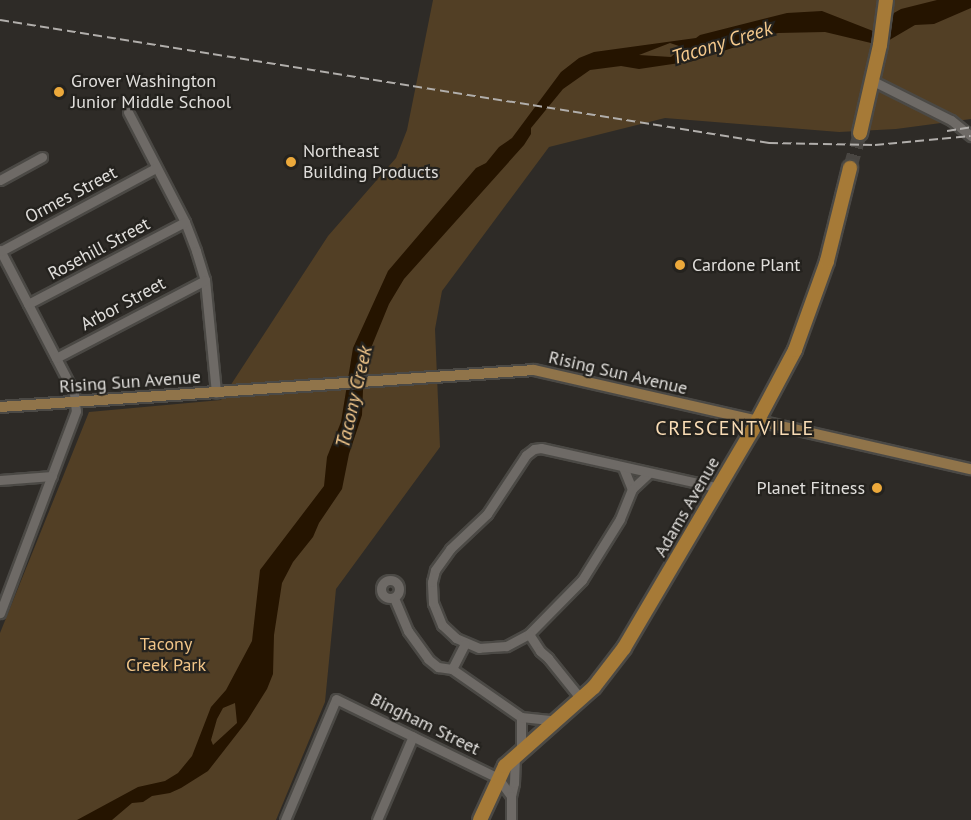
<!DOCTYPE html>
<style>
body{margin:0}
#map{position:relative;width:971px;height:820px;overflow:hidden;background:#2e2b27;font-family:"PT Sans",sans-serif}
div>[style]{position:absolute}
.green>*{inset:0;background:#523f25}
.water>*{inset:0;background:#251400}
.highway-tunnel>*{height:14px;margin-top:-7px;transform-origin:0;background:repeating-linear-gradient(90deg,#494642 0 14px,transparent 0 21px)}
.roads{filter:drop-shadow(2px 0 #4b4945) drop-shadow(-2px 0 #4b4945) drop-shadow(0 2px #4b4945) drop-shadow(0 -2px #4b4945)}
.minor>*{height:9px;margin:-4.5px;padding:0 4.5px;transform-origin:4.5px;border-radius:4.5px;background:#6e6a66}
.minor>.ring{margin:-4.5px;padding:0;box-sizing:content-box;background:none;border:9px solid #6e6a66;border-radius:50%}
.major>*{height:10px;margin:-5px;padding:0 5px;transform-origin:5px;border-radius:5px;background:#90744a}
.highway>*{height:14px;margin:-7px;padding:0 7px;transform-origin:7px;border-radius:7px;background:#a67a37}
.rail>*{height:2px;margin-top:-1px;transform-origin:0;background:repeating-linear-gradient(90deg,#b1aeab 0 9px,transparent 0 13.5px)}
.dots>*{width:16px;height:16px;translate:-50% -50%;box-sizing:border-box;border:3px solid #24221e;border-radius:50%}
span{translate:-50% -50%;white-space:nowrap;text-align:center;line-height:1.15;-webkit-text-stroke:4.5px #24221e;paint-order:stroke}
.poi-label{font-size:18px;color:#e0dedb}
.left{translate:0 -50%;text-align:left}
.right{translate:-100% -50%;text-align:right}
.street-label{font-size:18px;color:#e0dedb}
.park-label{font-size:18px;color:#f1c588}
.water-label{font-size:20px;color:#f6ca8d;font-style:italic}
.neighbourhood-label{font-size:20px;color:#f9dcb5;letter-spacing:1.5px}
</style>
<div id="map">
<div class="green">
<i style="clip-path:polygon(433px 0,971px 0,971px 119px,896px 129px,839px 132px,665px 118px,549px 147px,442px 291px,435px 329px,440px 447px,336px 589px,325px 702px,276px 820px,0 820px,0 633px,89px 412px,221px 400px,328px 236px,396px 158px,407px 130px)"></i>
</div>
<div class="water">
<i style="clip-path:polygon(evenodd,937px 0,971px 0,971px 8px,934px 24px,915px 25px,886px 42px,871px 43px,825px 32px,778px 33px,693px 61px,639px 69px,621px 66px,590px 70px,563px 89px,531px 128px,531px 134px,524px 145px,404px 279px,389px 304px,364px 365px,362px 415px,349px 454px,342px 489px,319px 523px,313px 537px,293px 562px,282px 583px,274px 635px,273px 674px,267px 689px,247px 721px,208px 771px,181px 788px,170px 793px,152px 796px,143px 802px,132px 803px,112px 820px,77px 820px,138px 787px,165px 781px,178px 773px,192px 756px,211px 707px,226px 690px,252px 641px,260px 570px,324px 486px,327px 457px,341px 422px,353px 348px,388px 271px,476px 168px,486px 163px,499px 147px,512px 138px,561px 72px,579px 58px,594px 52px,696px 38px,700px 35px,787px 13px,822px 11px,873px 31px,885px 18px,901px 9px,937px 0,670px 43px,682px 47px,671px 57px,639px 55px,670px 43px,937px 0,235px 703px,237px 723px,213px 745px,211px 740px,217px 719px,223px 708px,235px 703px)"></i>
</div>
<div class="highway-tunnel">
<i style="left:850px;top:168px;width:36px;rotate:-74deg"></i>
</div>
<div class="roads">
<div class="minor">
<i style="left:873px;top:81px;width:87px;rotate:26.6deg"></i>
<i style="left:951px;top:120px;width:26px;rotate:39deg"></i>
<i style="left:128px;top:112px;width:124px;rotate:62.6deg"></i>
<i style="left:185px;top:222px;width:31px;rotate:69deg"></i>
<i style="left:196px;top:251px;width:30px;rotate:73deg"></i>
<i style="left:205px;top:280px;width:113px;rotate:84.4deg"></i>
<i style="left:0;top:180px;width:48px;rotate:-28.7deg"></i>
<i style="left:0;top:250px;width:161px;rotate:62.6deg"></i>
<i style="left:74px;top:393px;width:18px;rotate:84deg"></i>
<i style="left:76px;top:411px;width:216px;rotate:110.6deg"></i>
<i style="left:1px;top:251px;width:176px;rotate:-28.2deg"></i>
<i style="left:28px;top:304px;width:177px;rotate:-27.6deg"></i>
<i style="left:56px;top:358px;width:168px;rotate:-27.6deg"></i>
<i style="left:623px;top:467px;width:24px;rotate:68deg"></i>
<i style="left:649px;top:473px;width:23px;rotate:137deg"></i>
<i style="left:632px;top:489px;width:32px;rotate:112deg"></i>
<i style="left:620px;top:519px;width:72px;rotate:121.9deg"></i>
<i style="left:582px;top:580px;width:76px;rotate:134.5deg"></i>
<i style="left:529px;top:634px;width:26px;rotate:152deg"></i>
<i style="left:506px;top:646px;width:27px;rotate:176deg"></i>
<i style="left:479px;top:648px;width:25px;rotate:-157deg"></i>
<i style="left:456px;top:638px;width:19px;rotate:-137deg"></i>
<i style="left:442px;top:625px;width:24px;rotate:-112deg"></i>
<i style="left:433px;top:603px;width:21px;rotate:-93deg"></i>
<i style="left:432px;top:582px;width:12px;rotate:-76deg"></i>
<i style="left:435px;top:570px;width:26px;rotate:-54deg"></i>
<i style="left:450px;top:549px;width:51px;rotate:-43.4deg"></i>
<i style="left:487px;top:514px;width:71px;rotate:-56.5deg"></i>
<i style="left:526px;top:455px;width:10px;rotate:-37deg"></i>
<i style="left:534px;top:449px;width:7px;rotate:-8deg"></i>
<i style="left:541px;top:448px;width:183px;rotate:12.6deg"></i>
<i style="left:0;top:480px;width:52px;rotate:-4.4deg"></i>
<i class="ring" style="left:381px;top:580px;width:9px;height:9px"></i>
<i style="left:394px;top:598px;width:36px;rotate:67deg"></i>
<i style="left:408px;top:631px;width:34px;rotate:54deg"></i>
<i style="left:428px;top:659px;width:13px;rotate:39deg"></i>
<i style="left:438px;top:667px;width:14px;rotate:8deg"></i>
<i style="left:452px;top:669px;width:84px;rotate:34.8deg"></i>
<i style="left:529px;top:634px;width:20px;rotate:57deg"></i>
<i style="left:540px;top:651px;width:11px;rotate:41deg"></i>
<i style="left:548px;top:658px;width:53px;rotate:51.2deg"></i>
<i style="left:452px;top:669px;width:28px;rotate:-63deg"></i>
<i style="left:521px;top:753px;width:36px;rotate:-90deg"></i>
<i style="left:521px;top:717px;width:36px;rotate:6deg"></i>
<i style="left:511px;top:796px;width:13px;rotate:-77deg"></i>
<i style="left:514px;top:783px;width:25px;rotate:-88deg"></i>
<i style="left:285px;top:820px;width:131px;rotate:-67.1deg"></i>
<i style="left:336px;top:699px;width:180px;rotate:26deg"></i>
<i style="left:498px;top:778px;width:22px;rotate:54deg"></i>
<i style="left:511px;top:796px;width:24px;rotate:90deg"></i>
<i style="left:377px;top:820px;width:91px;rotate:-66.8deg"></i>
</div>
<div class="major">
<i style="left:0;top:407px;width:535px;rotate:-3.96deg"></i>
<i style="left:534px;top:370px;width:448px;rotate:12.8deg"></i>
</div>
<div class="highway">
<i style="left:860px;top:133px;width:90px;rotate:-77.2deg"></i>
<i style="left:880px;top:45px;width:45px;rotate:-82.4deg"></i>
<i style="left:480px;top:820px;width:60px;rotate:-65.2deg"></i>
<i style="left:505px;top:766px;width:119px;rotate:-41.6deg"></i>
<i style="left:594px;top:687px;width:49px;rotate:-52.4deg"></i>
<i style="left:624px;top:648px;width:252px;rotate:-59.5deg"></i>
<i style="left:752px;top:431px;width:92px;rotate:-62deg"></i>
<i style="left:795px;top:350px;width:95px;rotate:-70.2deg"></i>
<i style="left:827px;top:261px;width:96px;rotate:-76.1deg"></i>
</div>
</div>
<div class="rail">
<i style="left:0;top:20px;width:779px;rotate:9.09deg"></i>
<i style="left:769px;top:143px;width:106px;rotate:1.1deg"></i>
<i style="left:875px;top:145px;width:96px;rotate:-5.4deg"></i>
<i style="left:947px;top:131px;width:24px;rotate:-9deg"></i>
</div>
<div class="dots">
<i style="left:59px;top:92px;background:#eca93b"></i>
<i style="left:291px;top:162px;background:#eca93b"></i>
<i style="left:680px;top:265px;background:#eca93b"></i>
<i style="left:877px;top:488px;background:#eca93b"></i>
</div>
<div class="poi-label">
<span class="left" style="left:71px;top:92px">Grover Washington<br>Junior Middle School</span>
<span class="left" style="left:303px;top:162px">Northeast<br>Building Products</span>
<span class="left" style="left:692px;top:265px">Cardone Plant</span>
<span class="right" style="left:865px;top:488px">Planet Fitness</span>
</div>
<div class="street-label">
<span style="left:71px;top:195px;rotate:-28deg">Ormes Street</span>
<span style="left:99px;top:249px;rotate:-28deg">Rosehill Street</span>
<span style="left:123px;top:304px;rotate:-28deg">Arbor Street</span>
<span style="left:618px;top:373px;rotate:13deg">Rising Sun Avenue</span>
<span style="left:130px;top:382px;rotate:-4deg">Rising Sun Avenue</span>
<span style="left:687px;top:507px;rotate:-60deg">Adams Avenue</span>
<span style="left:425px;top:724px;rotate:26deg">Bingham Street</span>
</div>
<div class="park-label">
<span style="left:166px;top:655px">Tacony<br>Creek Park</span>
</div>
<div class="water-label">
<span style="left:722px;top:43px;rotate:-17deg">Tacony Creek</span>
<span style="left:354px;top:397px;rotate:-77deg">Tacony Creek</span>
</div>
<div class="neighbourhood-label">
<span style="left:735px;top:428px">CRESCENTVILLE</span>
</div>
</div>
